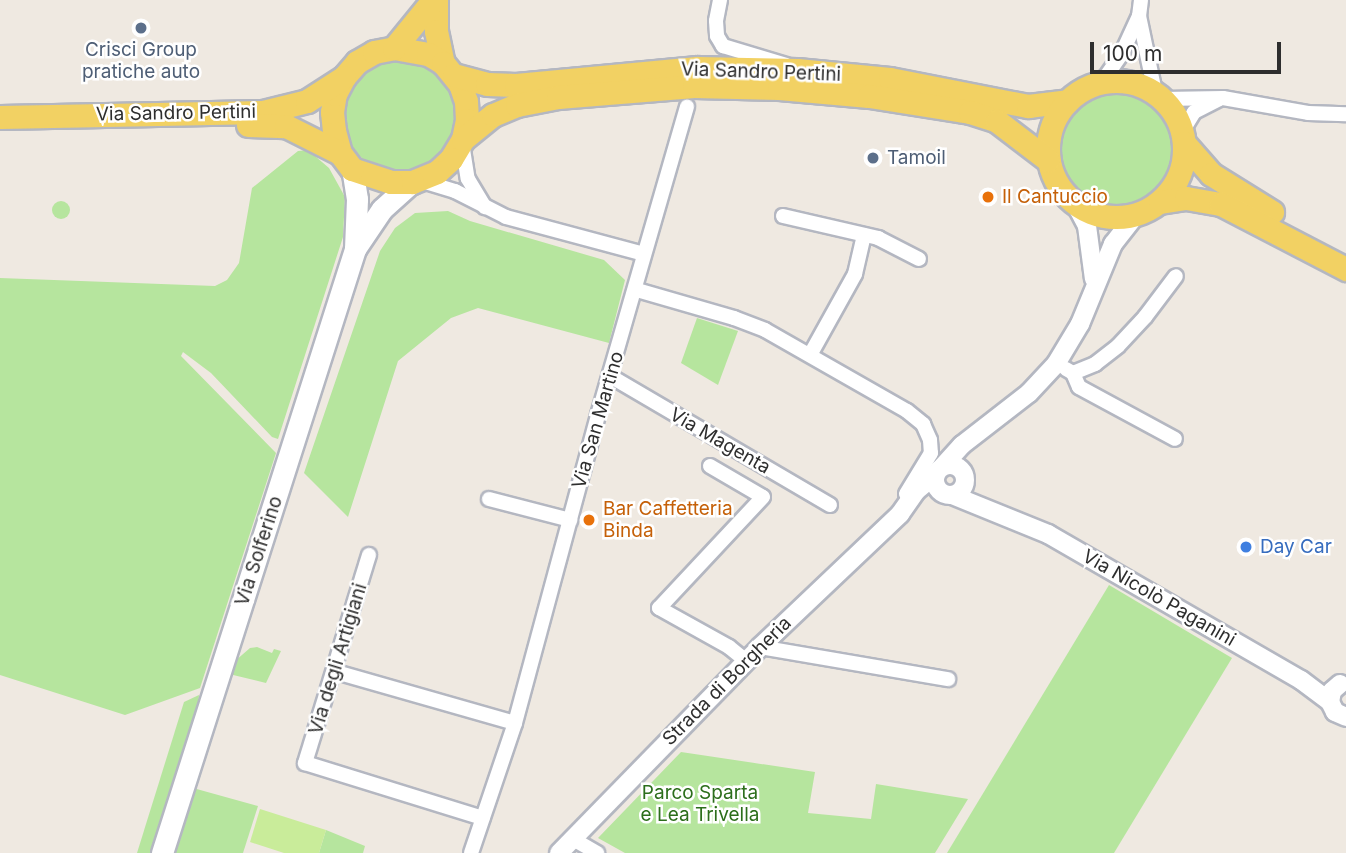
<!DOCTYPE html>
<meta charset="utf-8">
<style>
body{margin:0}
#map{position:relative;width:1346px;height:853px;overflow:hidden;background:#efe9e1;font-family:Inter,sans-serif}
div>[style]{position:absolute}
.green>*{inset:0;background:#b6e59e}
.round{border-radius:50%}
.pitch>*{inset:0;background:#c9ec9a}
.roads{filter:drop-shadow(2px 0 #b4b7c1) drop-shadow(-2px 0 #b4b7c1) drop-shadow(0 2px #b4b7c1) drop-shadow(0 -2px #b4b7c1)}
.minor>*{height:14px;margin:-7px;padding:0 7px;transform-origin:7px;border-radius:7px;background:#fff}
.tertiary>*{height:18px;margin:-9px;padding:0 9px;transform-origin:9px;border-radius:9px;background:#fff}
.tertiary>.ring{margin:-9px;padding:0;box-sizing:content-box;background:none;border:18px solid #fff;border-radius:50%}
.secondary>*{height:21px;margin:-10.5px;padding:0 10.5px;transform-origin:10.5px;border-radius:10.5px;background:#fff}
.primary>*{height:23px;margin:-11.5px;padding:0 11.5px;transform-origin:11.5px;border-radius:11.5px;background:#f2d163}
.primary>.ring{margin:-11.5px;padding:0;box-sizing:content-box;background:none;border:23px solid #f2d163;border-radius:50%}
.dots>*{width:19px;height:19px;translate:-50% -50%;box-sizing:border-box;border:4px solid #fff;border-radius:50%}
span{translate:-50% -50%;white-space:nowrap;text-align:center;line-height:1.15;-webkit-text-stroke:5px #fff;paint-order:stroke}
.service-label{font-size:19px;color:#4e5e75}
.left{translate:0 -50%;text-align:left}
.street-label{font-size:19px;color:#2e2e2e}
.food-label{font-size:19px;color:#c56008}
.shop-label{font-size:19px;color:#366cbe}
.park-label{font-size:19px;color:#2c6e1b}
.scale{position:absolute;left:1090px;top:42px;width:191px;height:32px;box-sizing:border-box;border:4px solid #2e2e2e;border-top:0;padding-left:9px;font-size:21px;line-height:24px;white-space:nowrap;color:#2e2e2e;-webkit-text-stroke:5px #fff;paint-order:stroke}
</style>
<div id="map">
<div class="green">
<i class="round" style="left:342px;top:58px;width:114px;height:114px"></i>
<i class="round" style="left:1059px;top:92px;width:114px;height:114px"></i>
<i style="clip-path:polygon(308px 150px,329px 168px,345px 197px,343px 237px,278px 439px,272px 437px,211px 373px,183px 352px,181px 356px,276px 453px,200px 688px,125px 715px,0 675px,0 278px,215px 286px,227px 280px,239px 263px,252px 188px,298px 151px)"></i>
<i class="round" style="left:52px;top:201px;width:18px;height:18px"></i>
<i style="clip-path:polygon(448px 211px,470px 221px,604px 260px,625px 280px,609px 343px,478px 308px,451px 318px,398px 361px,348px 517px,304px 473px,380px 251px,395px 228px,415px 213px)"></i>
<i style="clip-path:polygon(697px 318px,738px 331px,718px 385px,681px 363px)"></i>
<i style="clip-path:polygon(1109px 585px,1232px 658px,1114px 853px,947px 853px)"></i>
<i style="clip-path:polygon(257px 647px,272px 653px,274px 649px,281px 651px,266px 683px,229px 674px,235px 661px,250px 648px)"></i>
<i style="clip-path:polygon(199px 695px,198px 710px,152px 853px,137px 853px,184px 702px)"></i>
<i style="clip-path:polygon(681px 752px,815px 772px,808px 813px,871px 819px,876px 784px,968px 799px,935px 853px,625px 853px,598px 838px)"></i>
<i style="clip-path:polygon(193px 788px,258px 806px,243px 853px,173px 853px)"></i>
<i style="clip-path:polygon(326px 830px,365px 846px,363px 853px,319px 853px)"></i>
</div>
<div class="pitch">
<i style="clip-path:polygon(260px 809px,326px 830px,319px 853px,284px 853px,250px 842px)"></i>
</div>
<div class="roads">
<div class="minor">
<i style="left:720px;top:0;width:21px;rotate:101deg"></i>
<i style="left:716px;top:21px;width:15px;rotate:86deg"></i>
<i style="left:717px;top:36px;width:12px;rotate:59deg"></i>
<i style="left:723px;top:46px;width:66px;rotate:16.8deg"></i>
<i style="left:1141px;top:0;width:16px;rotate:97deg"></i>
<i style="left:1139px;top:16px;width:78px;rotate:78.1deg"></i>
<i style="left:1102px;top:82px;width:35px;rotate:-55deg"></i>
<i style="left:1122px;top:53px;width:41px;rotate:-65.3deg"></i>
<i style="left:1163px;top:99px;width:60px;rotate:-1deg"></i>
<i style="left:1223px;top:98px;width:86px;rotate:10deg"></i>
<i style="left:1308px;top:113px;width:38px;rotate:2deg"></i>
<i style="left:1182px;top:132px;width:23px;rotate:-59deg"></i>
<i style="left:1194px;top:112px;width:28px;rotate:-27deg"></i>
<i style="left:462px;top:143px;width:36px;rotate:81deg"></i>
<i style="left:468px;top:179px;width:33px;rotate:59deg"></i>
<i style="left:419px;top:180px;width:38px;rotate:17deg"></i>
<i style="left:455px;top:191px;width:57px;rotate:27deg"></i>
<i style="left:506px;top:217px;width:143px;rotate:15deg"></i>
<i style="left:783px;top:216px;width:98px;rotate:13deg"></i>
<i style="left:878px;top:238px;width:46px;rotate:27.1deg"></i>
<i style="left:637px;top:290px;width:101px;rotate:16.1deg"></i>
<i style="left:734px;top:318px;width:33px;rotate:21deg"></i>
<i style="left:765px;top:330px;width:163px;rotate:29.7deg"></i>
<i style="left:907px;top:411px;width:21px;rotate:39deg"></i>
<i style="left:923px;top:424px;width:17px;rotate:66deg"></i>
<i style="left:930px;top:440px;width:13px;rotate:86deg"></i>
<i style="left:931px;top:453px;width:48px;rotate:121.4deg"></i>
<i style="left:810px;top:355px;width:93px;rotate:-60.9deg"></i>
<i style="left:855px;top:274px;width:40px;rotate:-77deg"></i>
<i style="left:1066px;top:369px;width:8px;rotate:30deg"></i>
<i style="left:1073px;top:373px;width:15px;rotate:67deg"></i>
<i style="left:1079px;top:387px;width:109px;rotate:28.4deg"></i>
<i style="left:1073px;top:373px;width:24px;rotate:-22deg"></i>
<i style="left:1095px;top:364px;width:29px;rotate:-38deg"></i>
<i style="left:1118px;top:346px;width:40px;rotate:-47deg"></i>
<i style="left:1145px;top:317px;width:51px;rotate:-52.9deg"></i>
<i style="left:610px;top:376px;width:255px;rotate:30.4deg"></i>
<i style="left:710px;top:466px;width:61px;rotate:30.3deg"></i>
<i style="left:763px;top:497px;width:152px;rotate:133.1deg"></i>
<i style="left:659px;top:608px;width:80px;rotate:29.1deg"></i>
<i style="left:729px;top:647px;width:22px;rotate:39deg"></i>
<i style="left:489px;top:499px;width:84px;rotate:14.5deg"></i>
<i style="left:369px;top:555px;width:218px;rotate:107.1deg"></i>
<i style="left:305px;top:763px;width:186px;rotate:17.2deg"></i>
<i style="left:760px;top:647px;width:191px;rotate:9.7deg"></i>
<i style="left:336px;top:672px;width:186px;rotate:15.9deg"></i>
<i style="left:573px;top:839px;width:28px;rotate:30deg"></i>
<i style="left:471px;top:853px;width:137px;rotate:-71.3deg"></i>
<i style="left:515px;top:723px;width:319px;rotate:-74.9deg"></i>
<i style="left:598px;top:415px;width:321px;rotate:-73.9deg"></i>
</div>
<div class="tertiary">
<i style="left:1076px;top:205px;width:24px;rotate:62deg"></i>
<i style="left:1087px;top:226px;width:53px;rotate:82.5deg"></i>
<i class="ring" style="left:935px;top:465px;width:12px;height:12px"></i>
<i style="left:943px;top:466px;width:28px;rotate:-48deg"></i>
<i style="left:962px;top:445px;width:85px;rotate:-37.8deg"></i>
<i style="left:1029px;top:393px;width:40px;rotate:-47deg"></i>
<i style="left:1056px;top:364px;width:47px;rotate:-59deg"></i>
<i style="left:1080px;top:324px;width:87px;rotate:-67.6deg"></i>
<i style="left:1113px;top:244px;width:37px;rotate:-52deg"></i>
<i style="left:952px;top:495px;width:104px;rotate:22.1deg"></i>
<i style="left:1048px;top:534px;width:292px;rotate:30deg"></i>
<i style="left:1301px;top:680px;width:36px;rotate:37deg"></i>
<i style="left:1340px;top:684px;width:11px;rotate:139deg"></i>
<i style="left:1332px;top:691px;width:11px;rotate:100deg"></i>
<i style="left:1330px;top:702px;width:11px;rotate:63deg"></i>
<i style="left:1335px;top:712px;width:12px;rotate:24deg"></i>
<i style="left:559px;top:853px;width:288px;rotate:-45.7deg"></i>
<i style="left:760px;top:647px;width:193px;rotate:-43.5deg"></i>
<i style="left:900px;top:514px;width:28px;rotate:-55deg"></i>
<i style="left:916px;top:491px;width:26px;rotate:-40deg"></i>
</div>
<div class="secondary">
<i style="left:355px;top:249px;width:48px;rotate:-56deg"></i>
<i style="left:382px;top:209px;width:40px;rotate:-42deg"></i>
<i style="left:162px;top:853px;width:634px;rotate:-72.28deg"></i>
<i style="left:355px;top:249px;width:50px;rotate:-87.7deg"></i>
<i style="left:357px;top:199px;width:30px;rotate:-99deg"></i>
</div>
<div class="primary">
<i style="left:436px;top:0;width:31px;rotate:90deg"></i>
<i style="left:436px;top:31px;width:33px;rotate:78deg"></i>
<i style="left:394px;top:48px;width:35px;rotate:10deg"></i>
<i style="left:428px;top:54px;width:17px;rotate:31deg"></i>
<i style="left:443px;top:63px;width:27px;rotate:51deg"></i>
<i style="left:460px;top:84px;width:18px;rotate:71deg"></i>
<i style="left:466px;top:101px;width:19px;rotate:87deg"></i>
<i style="left:467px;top:120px;width:19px;rotate:102deg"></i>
<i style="left:463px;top:139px;width:23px;rotate:121deg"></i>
<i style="left:451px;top:159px;width:19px;rotate:137deg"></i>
<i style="left:437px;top:172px;width:27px;rotate:158deg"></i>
<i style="left:412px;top:182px;width:21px;rotate:180deg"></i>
<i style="left:391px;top:182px;width:41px;rotate:-161.6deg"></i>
<i style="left:352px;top:169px;width:20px;rotate:-127deg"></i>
<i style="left:340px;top:153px;width:23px;rotate:-105deg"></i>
<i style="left:334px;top:131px;width:19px;rotate:-96deg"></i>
<i style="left:332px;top:112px;width:18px;rotate:-81deg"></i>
<i style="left:335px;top:94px;width:19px;rotate:-62deg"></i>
<i style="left:344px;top:77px;width:20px;rotate:-49deg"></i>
<i style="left:357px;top:62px;width:20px;rotate:-30deg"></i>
<i style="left:374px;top:52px;width:20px;rotate:-11deg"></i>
<i style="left:394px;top:48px;width:62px;rotate:-50.9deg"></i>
<i style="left:454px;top:75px;width:34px;rotate:15deg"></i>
<i style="left:487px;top:84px;width:29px;rotate:2deg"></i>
<i style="left:516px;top:85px;width:182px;rotate:-5.4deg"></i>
<i style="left:697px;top:68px;width:100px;rotate:1.1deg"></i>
<i style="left:797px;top:70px;width:93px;rotate:5.5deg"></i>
<i style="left:890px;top:79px;width:141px;rotate:11.1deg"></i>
<i style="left:1028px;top:106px;width:40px;rotate:-7.1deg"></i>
<i class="ring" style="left:1048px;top:81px;width:113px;height:113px"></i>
<i style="left:0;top:117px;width:263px;rotate:-1.1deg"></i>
<i style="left:263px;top:112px;width:45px;rotate:-14deg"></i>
<i style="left:307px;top:101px;width:44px;rotate:-33deg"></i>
<i style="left:248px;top:125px;width:38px;rotate:2deg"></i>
<i style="left:286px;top:126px;width:60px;rotate:26.6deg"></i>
<i style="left:463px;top:139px;width:38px;rotate:-39deg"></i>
<i style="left:493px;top:115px;width:26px;rotate:-23deg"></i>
<i style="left:517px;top:105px;width:42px;rotate:-11deg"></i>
<i style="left:558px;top:97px;width:136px;rotate:-4.6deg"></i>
<i style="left:694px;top:86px;width:85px;rotate:1.3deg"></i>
<i style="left:779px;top:88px;width:90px;rotate:5.1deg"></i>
<i style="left:869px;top:96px;width:102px;rotate:9deg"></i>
<i style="left:970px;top:112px;width:28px;rotate:18deg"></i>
<i style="left:997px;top:121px;width:64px;rotate:37.4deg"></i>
<i style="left:1184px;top:143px;width:41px;rotate:48.9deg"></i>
<i style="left:1211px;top:174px;width:72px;rotate:31.9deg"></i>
<i style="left:1160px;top:202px;width:26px;rotate:-9deg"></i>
<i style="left:1186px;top:198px;width:36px;rotate:10deg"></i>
<i style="left:1221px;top:204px;width:141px;rotate:27.5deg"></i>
</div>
</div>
<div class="dots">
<i style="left:141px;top:28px;background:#5c6f8a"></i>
<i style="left:873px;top:158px;background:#5c6f8a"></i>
<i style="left:988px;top:197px;background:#e8710a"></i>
<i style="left:589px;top:520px;background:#e8710a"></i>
<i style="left:1246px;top:547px;background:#3f7fe0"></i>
</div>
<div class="service-label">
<span style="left:141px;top:61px">Crisci Group<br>pratiche auto</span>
<span class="left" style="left:887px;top:158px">Tamoil</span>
</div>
<div class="street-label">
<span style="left:761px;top:72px;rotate:2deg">Via Sandro Pertini</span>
<span style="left:176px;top:113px;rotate:-1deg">Via Sandro Pertini</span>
<span style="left:598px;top:420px;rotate:-74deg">Via San Martino</span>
<span style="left:720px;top:441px;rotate:30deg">Via Magenta</span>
<span style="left:259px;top:551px;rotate:-72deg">Via Solferino</span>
<span style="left:1159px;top:598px;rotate:30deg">Via Nicolò Paganini</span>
<span style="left:338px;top:659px;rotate:-73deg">Via degli Artigiani</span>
<span style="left:727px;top:681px;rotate:-45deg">Strada di Borgheria</span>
</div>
<div class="food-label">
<span class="left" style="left:1002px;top:197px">Il Cantuccio</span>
<span class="left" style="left:603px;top:520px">Bar Caffetteria<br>Binda</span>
</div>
<div class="shop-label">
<span class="left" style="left:1260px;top:547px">Day Car</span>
</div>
<div class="park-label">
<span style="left:700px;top:804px">Parco Sparta<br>e Lea Trivella</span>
</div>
<div class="scale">100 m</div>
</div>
